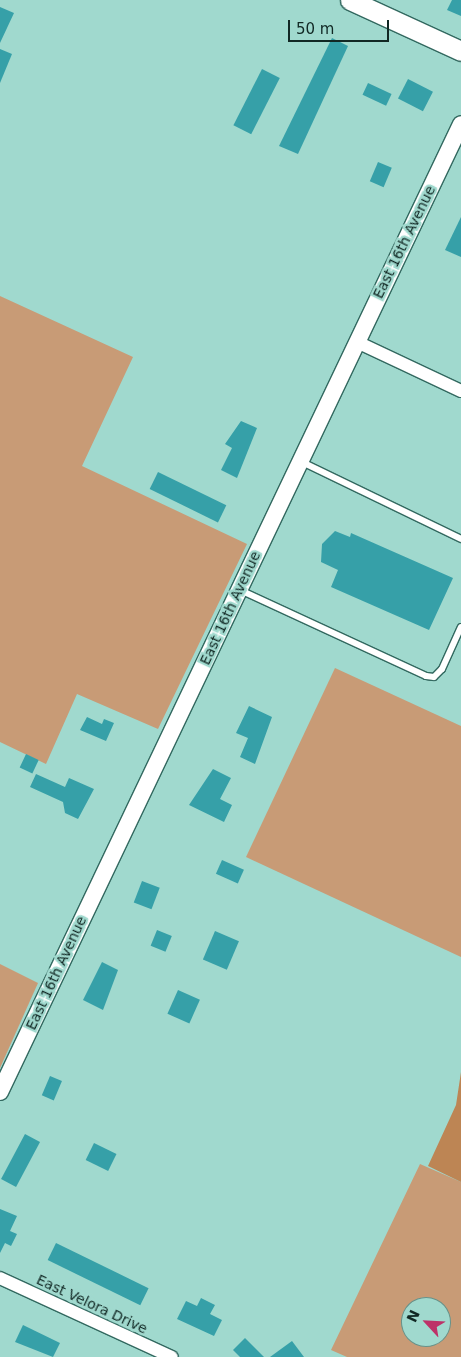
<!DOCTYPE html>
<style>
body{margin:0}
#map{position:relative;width:461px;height:1357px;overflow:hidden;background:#a0d9ce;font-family:"DejaVu Sans",sans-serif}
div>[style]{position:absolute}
.green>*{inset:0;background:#c89b76}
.forest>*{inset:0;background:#bd8554}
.building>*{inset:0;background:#36a0a8;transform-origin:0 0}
.roads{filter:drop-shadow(1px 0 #336960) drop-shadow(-1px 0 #336960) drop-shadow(0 1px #336960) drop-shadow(0 -1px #336960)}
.service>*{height:6px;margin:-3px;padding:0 3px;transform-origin:3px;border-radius:3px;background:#fff}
.minor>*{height:12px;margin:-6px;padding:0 6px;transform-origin:6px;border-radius:6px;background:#fff}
.tertiary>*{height:16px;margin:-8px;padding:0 8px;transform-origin:8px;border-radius:8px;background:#fff}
.secondary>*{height:19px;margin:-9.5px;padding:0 9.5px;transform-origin:9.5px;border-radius:9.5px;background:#fff}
span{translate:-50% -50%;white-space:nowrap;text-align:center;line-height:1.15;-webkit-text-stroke:5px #a0d9ce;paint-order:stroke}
.street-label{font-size:14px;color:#112824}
.north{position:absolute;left:401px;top:1297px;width:50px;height:50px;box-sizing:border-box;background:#a0d9ce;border:1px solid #67928a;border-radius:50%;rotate:295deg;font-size:14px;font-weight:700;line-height:20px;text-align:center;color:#112824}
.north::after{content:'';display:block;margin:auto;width:18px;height:22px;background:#bd3268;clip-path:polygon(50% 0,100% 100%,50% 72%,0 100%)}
.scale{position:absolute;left:288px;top:20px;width:101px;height:22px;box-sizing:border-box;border:2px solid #112824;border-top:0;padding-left:6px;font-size:15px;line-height:18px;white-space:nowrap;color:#112824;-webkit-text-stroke:4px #a0d9ce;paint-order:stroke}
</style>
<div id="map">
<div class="green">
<i style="clip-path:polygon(0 296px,133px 357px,82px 466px,247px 544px,158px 729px,77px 694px,46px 764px,0 742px)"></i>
<i style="clip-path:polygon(335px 668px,461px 726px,461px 957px,246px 857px)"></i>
<i style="clip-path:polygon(0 964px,38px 983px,0 1068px)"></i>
<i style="clip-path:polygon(evenodd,420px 1164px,461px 1182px,461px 1357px,347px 1357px,331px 1350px,420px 1164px,411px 1307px,441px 1307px,441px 1337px,411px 1337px,411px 1307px)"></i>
</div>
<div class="forest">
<i style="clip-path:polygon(461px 1072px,461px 1182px,428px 1166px,456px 1105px)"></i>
</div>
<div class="building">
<i style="clip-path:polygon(452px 0,461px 0,461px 16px,447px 10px)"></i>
<i style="clip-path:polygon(0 7px,14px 13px,0 43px)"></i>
<i style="clip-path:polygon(332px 38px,348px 46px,298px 154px,279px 146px)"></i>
<i style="clip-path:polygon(0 49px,12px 54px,0 83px)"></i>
<i style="left:262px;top:69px;width:20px;height:63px;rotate:27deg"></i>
<i style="left:408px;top:79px;width:28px;height:22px;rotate:27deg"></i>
<i style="left:368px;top:83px;width:26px;height:13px;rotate:25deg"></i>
<i style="left:378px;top:162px;width:15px;height:21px;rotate:23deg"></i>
<i style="clip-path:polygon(461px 217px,461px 257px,445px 250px)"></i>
<i style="clip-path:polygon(241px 421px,257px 428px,237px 478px,221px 470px,232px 448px,225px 444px)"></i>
<i style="left:158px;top:472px;width:76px;height:19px;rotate:26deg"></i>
<i style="clip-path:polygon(335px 531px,350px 537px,351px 533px,453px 578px,429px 630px,331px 587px,338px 570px,321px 562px,322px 544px)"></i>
<i style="clip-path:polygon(249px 706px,272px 717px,255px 764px,240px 757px,248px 738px,236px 733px)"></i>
<i style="clip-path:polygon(87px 717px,102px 724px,104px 719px,114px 723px,106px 741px,80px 730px)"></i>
<i style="left:26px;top:754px;width:14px;height:15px;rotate:25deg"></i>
<i style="clip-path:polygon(213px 769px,231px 778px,220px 799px,232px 805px,224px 822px,189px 805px)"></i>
<i style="clip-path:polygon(36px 774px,65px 787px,69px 778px,94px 789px,78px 819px,65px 813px,63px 802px,30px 787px)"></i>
<i style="left:222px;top:860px;width:24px;height:15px;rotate:24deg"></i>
<i style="left:142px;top:881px;width:19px;height:23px;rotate:21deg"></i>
<i style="left:157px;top:930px;width:16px;height:17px;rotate:22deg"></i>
<i style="left:215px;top:931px;width:26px;height:31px;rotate:23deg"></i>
<i style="clip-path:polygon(102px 962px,118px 970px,103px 1010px,83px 1000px)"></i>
<i style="left:178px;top:990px;width:24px;height:26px;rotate:24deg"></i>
<i style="left:50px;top:1076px;width:13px;height:21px;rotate:23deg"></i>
<i style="left:25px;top:1134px;width:17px;height:51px;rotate:28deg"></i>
<i style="left:94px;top:1143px;width:25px;height:19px;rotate:26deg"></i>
<i style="clip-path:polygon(0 1209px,17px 1216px,10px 1231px,17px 1234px,11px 1246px,5px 1243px,0 1253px)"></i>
<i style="left:56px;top:1243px;width:103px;height:19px;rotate:26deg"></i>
<i style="clip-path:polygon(201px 1298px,215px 1305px,210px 1314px,222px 1320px,214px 1336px,177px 1319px,186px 1301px,197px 1306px)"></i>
<i style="clip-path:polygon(23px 1325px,60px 1343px,53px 1357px,15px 1342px)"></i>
<i style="clip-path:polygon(245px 1338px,264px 1357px,240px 1357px,233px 1350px)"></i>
<i style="clip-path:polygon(292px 1341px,304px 1357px,270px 1357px)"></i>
</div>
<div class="roads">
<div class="service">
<i style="left:300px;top:461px;width:179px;rotate:25.8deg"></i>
<i style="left:240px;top:590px;width:205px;rotate:24.8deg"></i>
<i style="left:426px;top:676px;width:8px;rotate:7deg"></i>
<i style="left:434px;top:677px;width:11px;rotate:-45deg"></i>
<i style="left:442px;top:669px;width:46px;rotate:-65.7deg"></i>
</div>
<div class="minor">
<i style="left:357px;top:342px;width:115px;rotate:25.2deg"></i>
<i style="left:0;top:1278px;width:189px;rotate:24.7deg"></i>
</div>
<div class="tertiary">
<i style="left:0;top:1092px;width:1072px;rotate:-64.53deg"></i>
</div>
<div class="secondary">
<i style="left:350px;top:0;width:122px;rotate:24.7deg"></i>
</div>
</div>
<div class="street-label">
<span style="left:404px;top:242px;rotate:-64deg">East 16th Avenue</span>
<span style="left:230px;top:608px;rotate:-65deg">East 16th Avenue</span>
<span style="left:56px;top:973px;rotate:-65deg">East 16th Avenue</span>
<span style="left:92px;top:1304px;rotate:25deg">East Velora Drive</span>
</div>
<div class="north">N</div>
<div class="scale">50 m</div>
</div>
